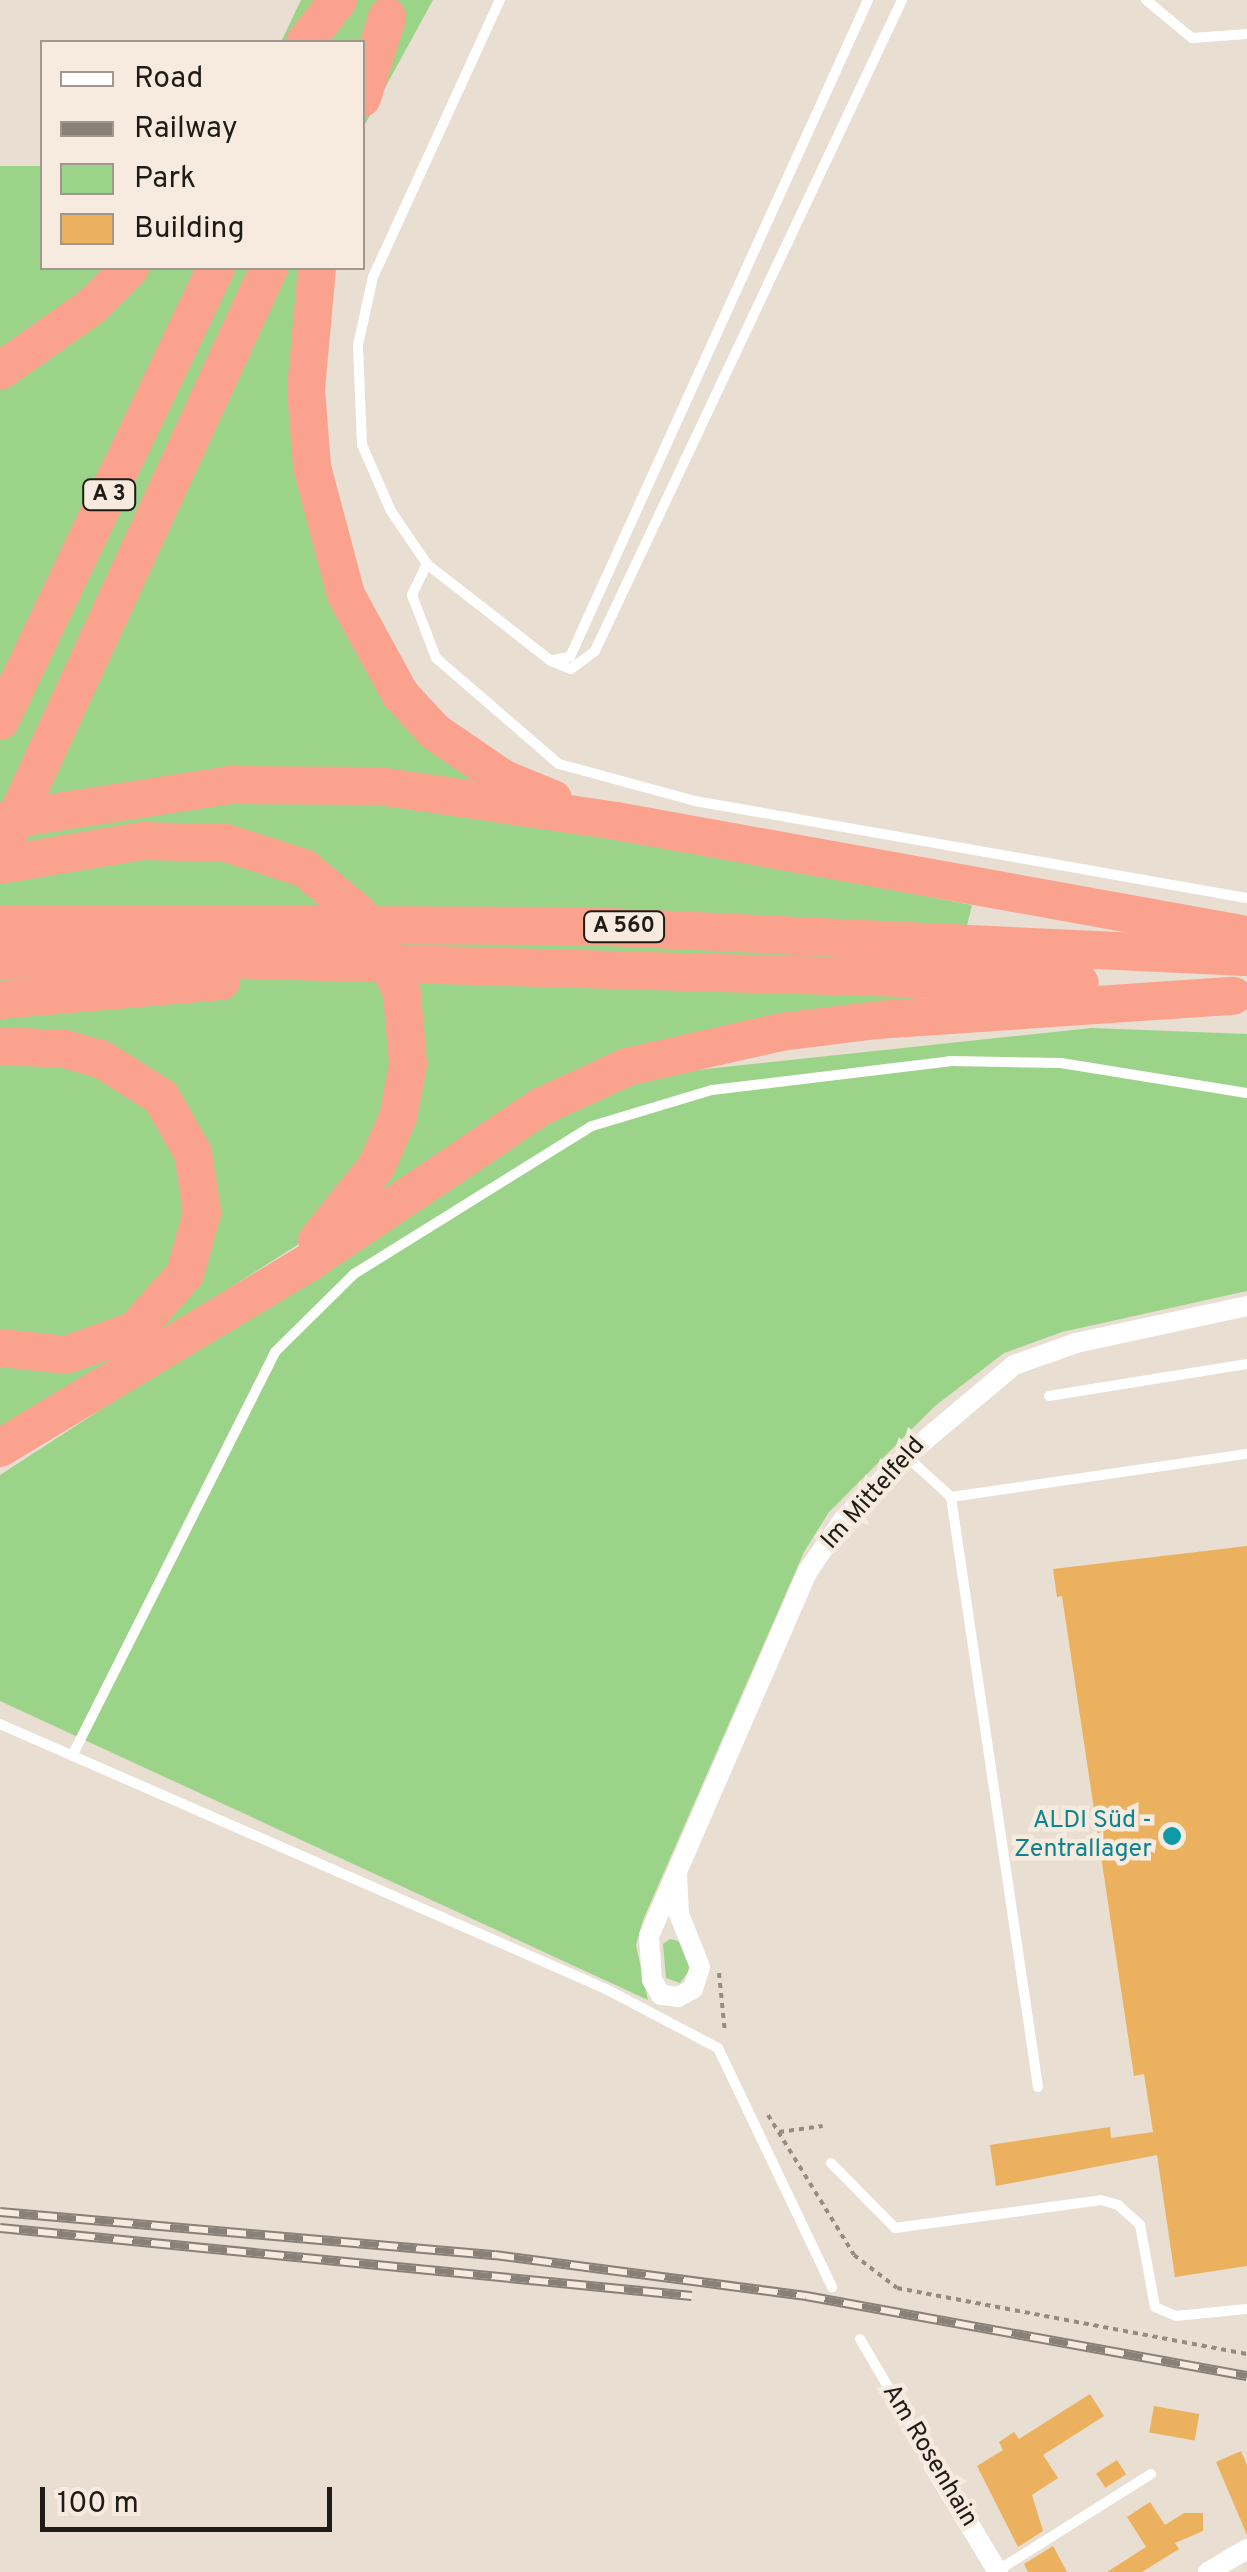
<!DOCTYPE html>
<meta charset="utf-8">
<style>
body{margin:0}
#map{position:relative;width:1247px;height:2572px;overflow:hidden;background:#e8ded1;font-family:Overpass,sans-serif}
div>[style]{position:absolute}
.green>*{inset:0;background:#9bd489}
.building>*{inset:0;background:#ecb15e;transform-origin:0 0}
.path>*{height:4px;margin-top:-2px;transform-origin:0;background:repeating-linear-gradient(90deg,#938c82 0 5px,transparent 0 10px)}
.lane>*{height:10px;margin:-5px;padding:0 5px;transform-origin:5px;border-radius:5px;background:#fff}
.street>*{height:20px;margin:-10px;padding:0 10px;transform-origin:10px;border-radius:10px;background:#fff}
.highway>*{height:38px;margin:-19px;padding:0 19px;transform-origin:19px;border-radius:19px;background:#fba28e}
.rail>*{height:10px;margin-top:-5px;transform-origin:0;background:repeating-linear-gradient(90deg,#f6ebde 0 19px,#888178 0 38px);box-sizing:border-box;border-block:2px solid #888178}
.dots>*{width:28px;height:28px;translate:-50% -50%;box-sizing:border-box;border:5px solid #f6ebde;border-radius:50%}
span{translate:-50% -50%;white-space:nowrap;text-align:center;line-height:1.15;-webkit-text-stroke:9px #f6ebde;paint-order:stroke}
.shield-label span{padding:2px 8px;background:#f6ebde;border:2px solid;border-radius:8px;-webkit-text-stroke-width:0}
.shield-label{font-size:22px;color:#1f1c17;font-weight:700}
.street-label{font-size:25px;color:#1f1c17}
.culture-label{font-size:25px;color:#0d838f}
.right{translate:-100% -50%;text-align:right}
.legend{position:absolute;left:40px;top:40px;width:325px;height:230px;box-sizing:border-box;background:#f6ebde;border:2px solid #a0988e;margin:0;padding:12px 18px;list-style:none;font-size:30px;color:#1f1c17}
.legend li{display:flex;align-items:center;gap:20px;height:50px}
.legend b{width:50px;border:2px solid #a0988e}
.scale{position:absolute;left:40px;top:2487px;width:292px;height:45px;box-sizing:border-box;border:5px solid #1f1c17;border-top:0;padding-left:12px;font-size:30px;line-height:35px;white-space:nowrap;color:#1f1c17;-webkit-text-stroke:8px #f6ebde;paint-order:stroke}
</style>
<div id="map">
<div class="green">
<i style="clip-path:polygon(301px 0,433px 0,363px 128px,362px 42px,281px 42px)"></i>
<i style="clip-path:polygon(0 166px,42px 166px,42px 268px,309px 268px,309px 509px,448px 759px,790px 870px,972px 905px,950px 994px,757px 1020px,538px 1092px,0 1434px)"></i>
<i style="clip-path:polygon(1092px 1028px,1247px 1034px,1247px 1291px,1062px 1332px,1004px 1353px,935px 1406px,829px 1512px,804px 1552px,643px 1920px,636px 1945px,648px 2000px,0 1701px,0 1475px,558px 1112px,631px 1077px)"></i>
<i style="clip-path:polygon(670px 1939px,681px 1942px,691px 1968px,680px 1983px,666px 1978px,663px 1944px)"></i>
</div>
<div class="building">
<i style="clip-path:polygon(1247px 1546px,1247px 2266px,1175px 2277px,1157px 2155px,996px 2186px,990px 2145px,1110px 2127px,1111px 2138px,1153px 2132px,1144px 2074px,1134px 2076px,1062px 1596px,1057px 1597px,1053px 1569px)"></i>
<i style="clip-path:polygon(1090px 2394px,1104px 2416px,1043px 2455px,1058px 2478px,1032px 2495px,1043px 2531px,1018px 2547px,977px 2466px,1003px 2450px,999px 2442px,1014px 2432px,1019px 2439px)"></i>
<i style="left:1154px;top:2406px;width:46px;height:27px;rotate:10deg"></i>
<i style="clip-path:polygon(1241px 2451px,1247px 2465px,1247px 2535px,1216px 2462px)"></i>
<i style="left:1117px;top:2460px;width:17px;height:25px;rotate:57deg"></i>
<i style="clip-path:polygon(1150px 2502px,1165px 2525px,1184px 2513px,1203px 2513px,1203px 2531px,1175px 2543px,1179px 2549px,1142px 2572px,1107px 2572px,1146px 2547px,1127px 2517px)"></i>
<i style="clip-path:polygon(1053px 2546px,1067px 2572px,1028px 2572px,1024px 2564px)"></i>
</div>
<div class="path">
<i style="left:719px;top:1973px;width:60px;rotate:84.3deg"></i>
<i style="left:768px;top:2115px;width:164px;rotate:58.4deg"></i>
<i style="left:854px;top:2255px;width:54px;rotate:37.5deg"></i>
<i style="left:897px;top:2288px;width:356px;rotate:10.7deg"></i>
<i style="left:779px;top:2132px;width:44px;rotate:-7.8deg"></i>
</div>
<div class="lane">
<i style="left:902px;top:0;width:720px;rotate:115.25deg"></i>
<i style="left:595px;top:651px;width:30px;rotate:143deg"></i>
<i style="left:571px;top:669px;width:22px;rotate:-158deg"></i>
<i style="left:551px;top:661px;width:157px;rotate:-142deg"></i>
<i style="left:427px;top:564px;width:34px;rotate:116deg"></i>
<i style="left:412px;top:595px;width:67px;rotate:69.1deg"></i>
<i style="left:436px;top:658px;width:162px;rotate:40.8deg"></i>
<i style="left:559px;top:764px;width:141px;rotate:15.2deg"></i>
<i style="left:695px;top:801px;width:560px;rotate:9.97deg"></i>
<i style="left:1146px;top:0;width:60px;rotate:39.6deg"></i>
<i style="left:1192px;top:38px;width:55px;rotate:-4.2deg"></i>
<i style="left:427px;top:564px;width:64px;rotate:-124.2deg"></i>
<i style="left:391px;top:511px;width:72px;rotate:-113.7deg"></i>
<i style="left:362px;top:445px;width:100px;rotate:-92.3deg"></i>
<i style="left:358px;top:345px;width:70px;rotate:-77.6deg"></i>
<i style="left:373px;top:277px;width:305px;rotate:-65.4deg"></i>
<i style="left:553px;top:660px;width:17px;rotate:-10deg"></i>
<i style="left:570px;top:657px;width:721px;rotate:-65.6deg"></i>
<i style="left:1049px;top:1396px;width:201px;rotate:-9.2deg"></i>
<i style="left:906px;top:1456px;width:61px;rotate:42.3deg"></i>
<i style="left:0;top:1724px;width:661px;rotate:23.62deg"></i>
<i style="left:606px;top:1989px;width:127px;rotate:27.8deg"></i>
<i style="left:718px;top:2048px;width:265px;rotate:64.5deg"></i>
<i style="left:73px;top:1754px;width:450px;rotate:-63.3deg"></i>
<i style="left:275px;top:1352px;width:111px;rotate:-44.6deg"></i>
<i style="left:354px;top:1274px;width:280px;rotate:-31.9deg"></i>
<i style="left:592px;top:1126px;width:125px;rotate:-16.7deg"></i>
<i style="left:712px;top:1090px;width:240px;rotate:-6.9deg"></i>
<i style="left:950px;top:1061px;width:111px;rotate:1deg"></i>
<i style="left:1061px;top:1063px;width:188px;rotate:9.2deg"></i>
<i style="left:1038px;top:2087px;width:596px;rotate:-98.39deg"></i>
<i style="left:951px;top:1497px;width:299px;rotate:-8.3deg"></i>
<i style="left:831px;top:2163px;width:91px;rotate:45.4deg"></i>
<i style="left:895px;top:2228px;width:208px;rotate:-7.7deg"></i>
<i style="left:1101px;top:2200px;width:18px;rotate:16deg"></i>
<i style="left:1118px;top:2205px;width:30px;rotate:42deg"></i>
<i style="left:1140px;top:2225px;width:83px;rotate:79.6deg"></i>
<i style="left:1155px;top:2307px;width:23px;rotate:23deg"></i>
<i style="left:1176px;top:2316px;width:71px;rotate:-5.6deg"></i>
<i style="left:860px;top:2339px;width:146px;rotate:59.6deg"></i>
<i style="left:997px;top:2571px;width:182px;rotate:-32.2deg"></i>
</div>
<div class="street">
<i style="left:677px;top:1875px;width:39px;rotate:87deg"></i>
<i style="left:679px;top:1914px;width:57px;rotate:68.4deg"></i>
<i style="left:700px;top:1967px;width:23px;rotate:108deg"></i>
<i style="left:693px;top:1989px;width:17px;rotate:152deg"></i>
<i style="left:678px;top:1997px;width:17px;rotate:-173deg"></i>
<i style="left:661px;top:1995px;width:17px;rotate:-121deg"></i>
<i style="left:652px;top:1980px;width:44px;rotate:-93.9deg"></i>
<i style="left:649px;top:1936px;width:398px;rotate:-66.5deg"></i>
<i style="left:808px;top:1571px;width:62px;rotate:-55.5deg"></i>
<i style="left:843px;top:1520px;width:90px;rotate:-45.5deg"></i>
<i style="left:906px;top:1456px;width:141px;rotate:-40.1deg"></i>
<i style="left:1014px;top:1365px;width:66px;rotate:-19.5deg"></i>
<i style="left:1076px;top:1343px;width:175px;rotate:-12.2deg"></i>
<i style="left:934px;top:2466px;width:124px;rotate:58.9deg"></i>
<i style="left:1208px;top:2572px;width:45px;rotate:-30.5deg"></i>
</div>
<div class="highway">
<i style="left:305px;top:42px;width:53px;rotate:-51.8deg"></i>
<i style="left:362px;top:98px;width:85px;rotate:-72.8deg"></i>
<i style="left:317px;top:268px;width:122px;rotate:95.2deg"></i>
<i style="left:306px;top:390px;width:77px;rotate:85.5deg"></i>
<i style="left:312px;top:467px;width:132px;rotate:75.1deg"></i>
<i style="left:346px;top:595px;width:113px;rotate:61.4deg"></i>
<i style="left:400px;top:694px;width:52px;rotate:47.4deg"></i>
<i style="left:435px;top:732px;width:83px;rotate:34.3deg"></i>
<i style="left:504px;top:779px;width:53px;rotate:22.2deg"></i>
<i style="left:0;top:371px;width:113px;rotate:-35.2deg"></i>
<i style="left:92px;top:306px;width:54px;rotate:-45deg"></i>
<i style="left:0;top:721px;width:502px;rotate:-64.51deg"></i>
<i style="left:0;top:821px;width:233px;rotate:-8.9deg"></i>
<i style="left:230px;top:785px;width:149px;rotate:0.4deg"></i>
<i style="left:379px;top:786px;width:240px;rotate:8.4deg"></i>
<i style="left:616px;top:821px;width:641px;rotate:10.24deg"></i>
<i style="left:9px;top:833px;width:622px;rotate:-65.29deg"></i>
<i style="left:0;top:865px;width:144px;rotate:-9.6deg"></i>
<i style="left:142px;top:841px;width:84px;rotate:1.4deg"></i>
<i style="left:226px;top:843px;width:82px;rotate:17.8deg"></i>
<i style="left:304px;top:868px;width:70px;rotate:39.8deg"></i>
<i style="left:358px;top:913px;width:46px;rotate:55.6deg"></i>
<i style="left:384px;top:951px;width:47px;rotate:67.3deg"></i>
<i style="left:402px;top:994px;width:70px;rotate:85.1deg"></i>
<i style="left:408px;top:1064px;width:54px;rotate:100.7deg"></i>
<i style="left:398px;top:1117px;width:55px;rotate:113.7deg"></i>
<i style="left:376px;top:1167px;width:94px;rotate:128.9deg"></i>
<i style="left:0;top:924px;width:588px;rotate:0.19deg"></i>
<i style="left:588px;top:926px;width:658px;rotate:2.7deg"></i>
<i style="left:0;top:960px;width:186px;rotate:-0.6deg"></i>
<i style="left:186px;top:958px;width:894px;rotate:1.6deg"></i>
<i style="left:0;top:1000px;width:222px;rotate:-4.9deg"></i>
<i style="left:0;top:1046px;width:65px;rotate:2.6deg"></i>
<i style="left:65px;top:1049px;width:37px;rotate:16deg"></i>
<i style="left:101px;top:1059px;width:71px;rotate:32.3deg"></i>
<i style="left:161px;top:1097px;width:64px;rotate:60.3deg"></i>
<i style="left:193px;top:1153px;width:60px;rotate:81.3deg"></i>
<i style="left:202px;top:1212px;width:64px;rotate:105.3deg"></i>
<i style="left:185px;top:1274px;width:75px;rotate:131.8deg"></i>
<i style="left:135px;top:1330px;width:73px;rotate:160.1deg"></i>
<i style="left:66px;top:1355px;width:66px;rotate:-173.9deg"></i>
<i style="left:0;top:1448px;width:359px;rotate:-31deg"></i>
<i style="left:308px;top:1263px;width:280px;rotate:-33.9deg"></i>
<i style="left:540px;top:1107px;width:96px;rotate:-24.7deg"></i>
<i style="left:627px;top:1067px;width:158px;rotate:-12.8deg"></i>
<i style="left:781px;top:1032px;width:97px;rotate:-7.1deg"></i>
<i style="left:877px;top:1020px;width:357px;rotate:-3.9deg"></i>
</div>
<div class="rail">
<i style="left:0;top:2212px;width:497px;rotate:5deg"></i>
<i style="left:495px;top:2255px;width:314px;rotate:7.5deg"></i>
<i style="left:806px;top:2296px;width:448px;rotate:10.3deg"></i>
<i style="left:0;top:2228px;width:695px;rotate:5.61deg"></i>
</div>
<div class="dots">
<i style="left:1172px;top:1836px;background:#0f9aa8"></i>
</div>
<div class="shield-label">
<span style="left:109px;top:495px">A 3</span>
<span style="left:624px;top:927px">A 560</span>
</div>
<div class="street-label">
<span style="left:874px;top:1494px;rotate:-48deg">Im Mittelfeld</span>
<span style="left:929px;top:2456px;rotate:59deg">Am Rosenhain</span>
</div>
<div class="culture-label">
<span class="right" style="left:1152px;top:1836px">ALDI Süd -<br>Zentrallager</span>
</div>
<ul class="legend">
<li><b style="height:12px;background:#fff"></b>Road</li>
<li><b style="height:12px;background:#888178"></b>Railway</li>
<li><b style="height:28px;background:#9bd489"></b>Park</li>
<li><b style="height:28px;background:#ecb15e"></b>Building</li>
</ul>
<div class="scale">100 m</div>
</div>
